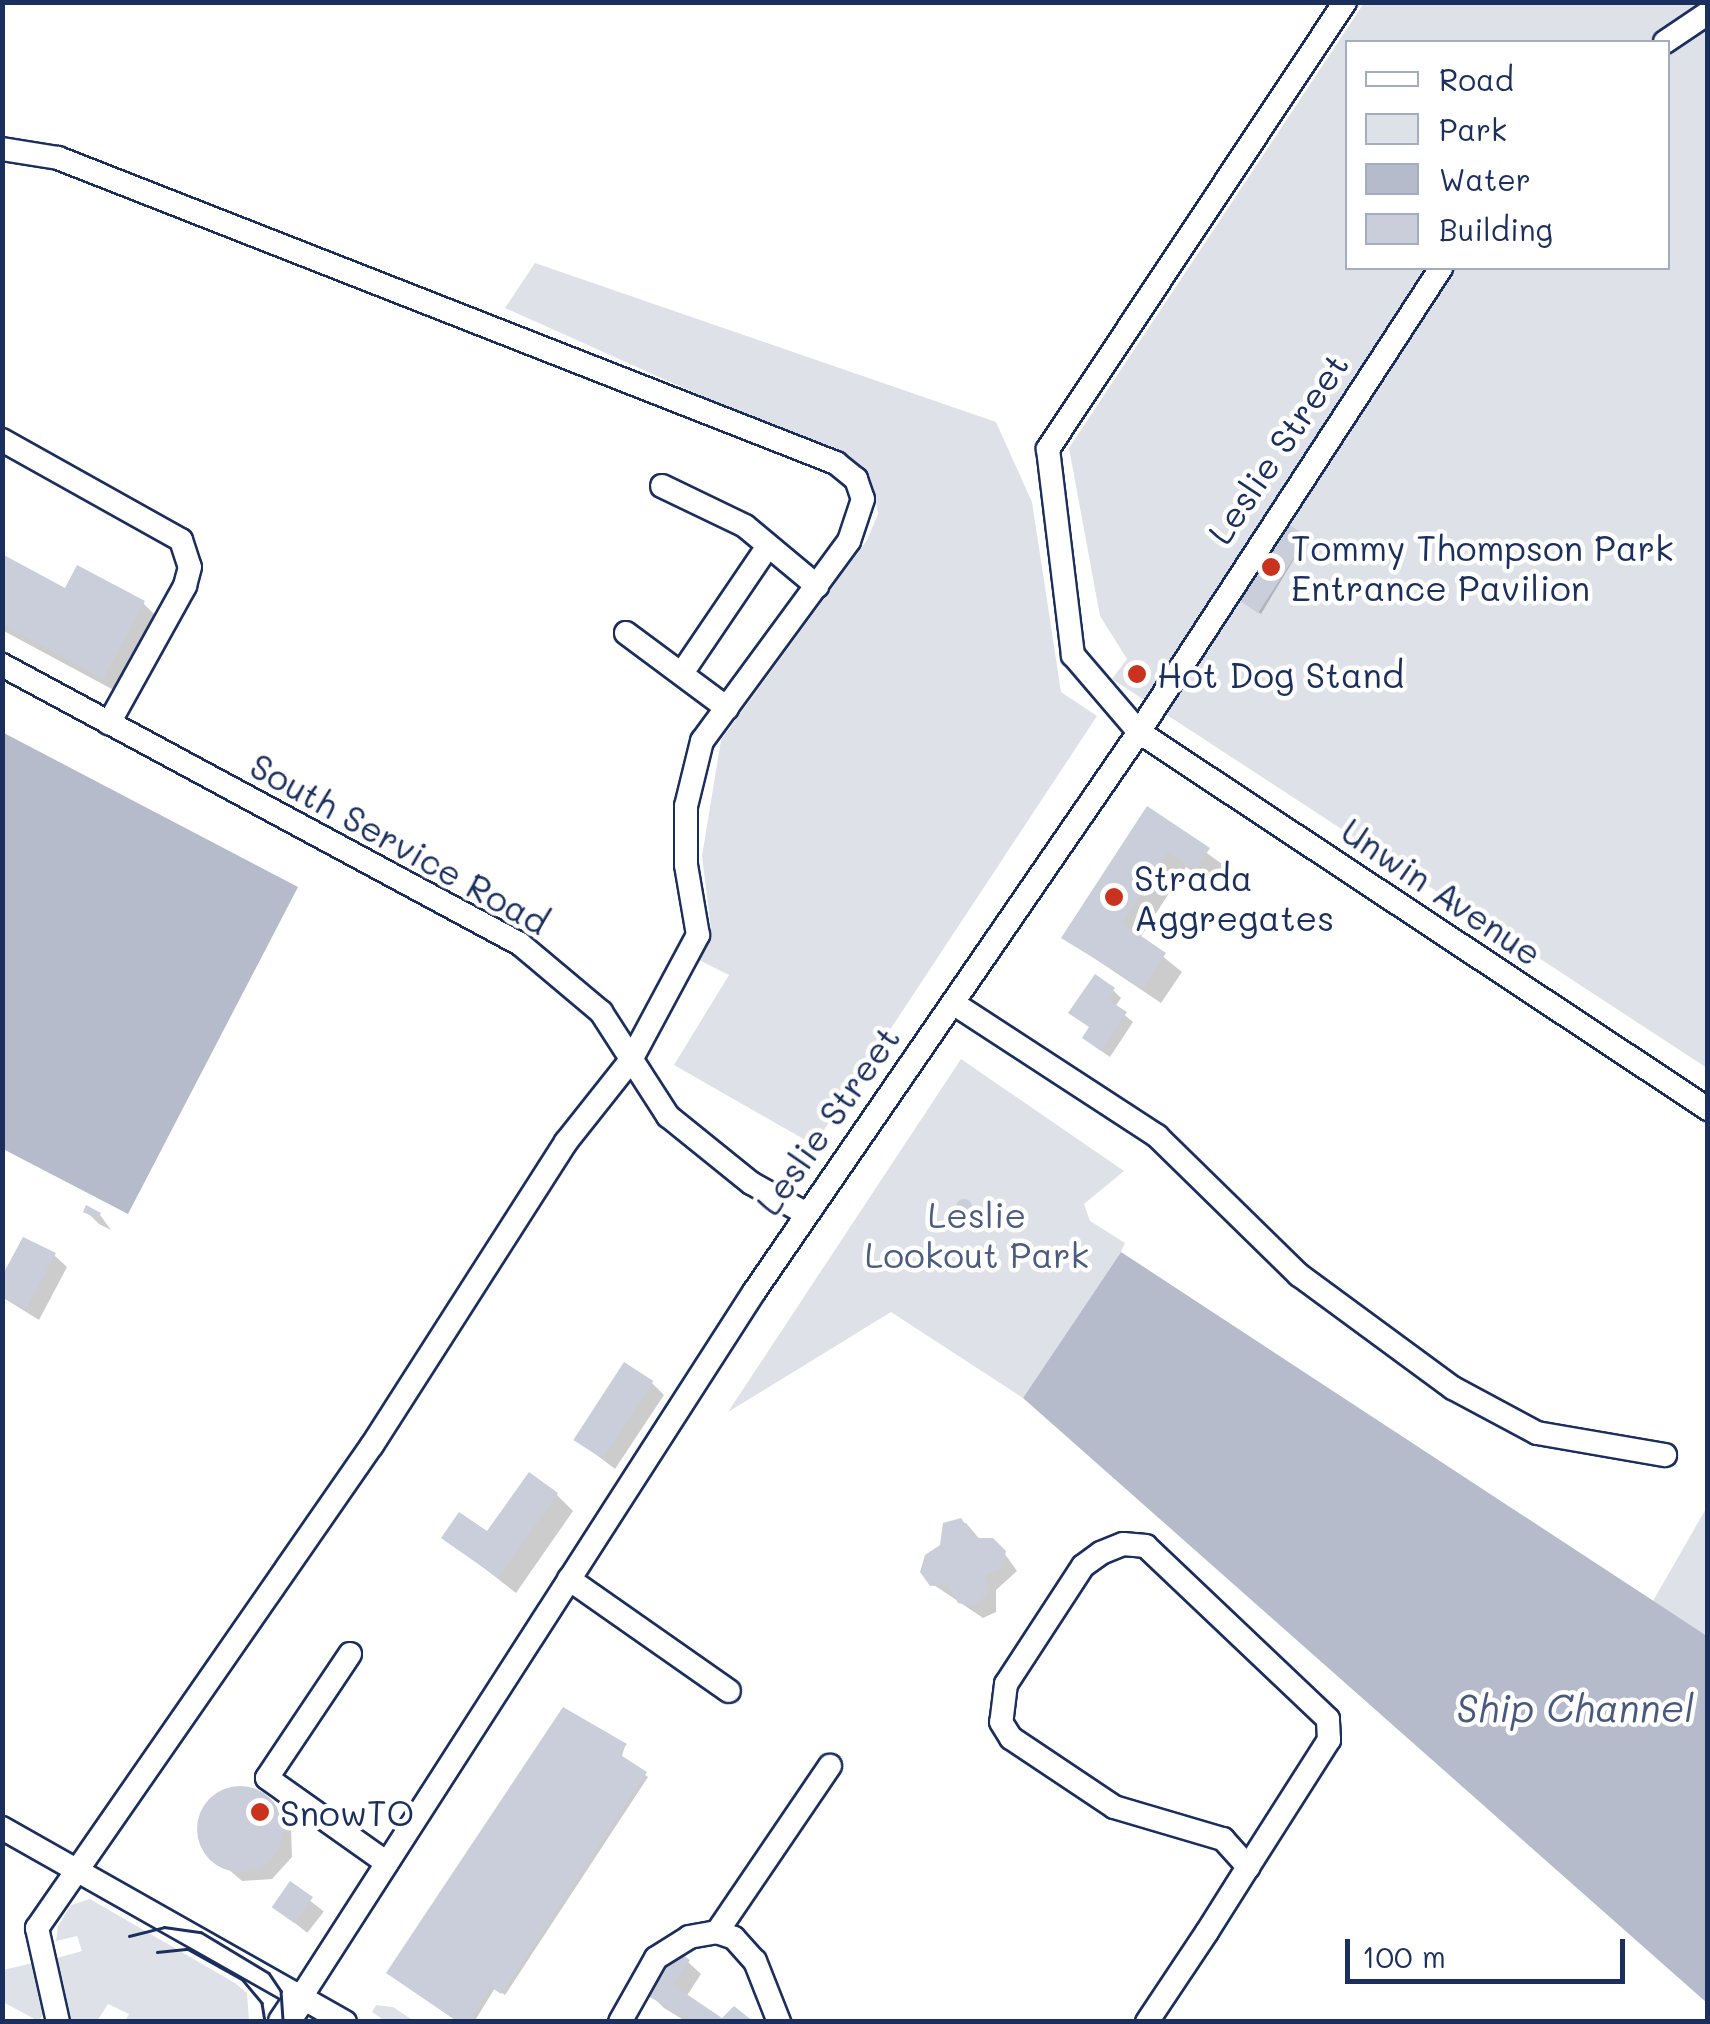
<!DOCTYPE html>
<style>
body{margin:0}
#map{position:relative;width:1710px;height:2024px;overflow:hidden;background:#fff;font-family:Mali,sans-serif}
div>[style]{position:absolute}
.green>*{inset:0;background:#dee1e7}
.water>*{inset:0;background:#b5bbca}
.shadow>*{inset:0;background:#0003;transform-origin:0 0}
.building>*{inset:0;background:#caceda;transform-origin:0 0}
.round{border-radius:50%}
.roads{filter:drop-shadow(2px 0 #1b2f5e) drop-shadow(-2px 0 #1b2f5e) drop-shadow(0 2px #1b2f5e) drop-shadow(0 -2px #1b2f5e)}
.minor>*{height:22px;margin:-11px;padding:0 11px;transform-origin:11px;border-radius:11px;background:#fff}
.major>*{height:30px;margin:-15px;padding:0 15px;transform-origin:15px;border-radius:15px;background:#fff}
.tram>*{height:2.5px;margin:-1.25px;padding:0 1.25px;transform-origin:1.25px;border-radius:1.25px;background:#1b2f5e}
.dots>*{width:28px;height:28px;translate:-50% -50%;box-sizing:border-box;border:5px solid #fff;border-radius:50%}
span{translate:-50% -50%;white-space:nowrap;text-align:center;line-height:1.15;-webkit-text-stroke:9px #fff;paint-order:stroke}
.street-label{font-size:35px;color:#1b2f5e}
.poi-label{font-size:35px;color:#1b2f5e}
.left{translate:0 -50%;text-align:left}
.park-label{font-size:35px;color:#4c5c80}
.water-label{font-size:38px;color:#49597e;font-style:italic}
.frame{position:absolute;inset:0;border:5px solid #1b2f5e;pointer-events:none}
.legend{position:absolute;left:1345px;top:40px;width:325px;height:230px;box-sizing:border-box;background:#fff;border:2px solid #a4acbf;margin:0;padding:12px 18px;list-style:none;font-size:30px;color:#1b2f5e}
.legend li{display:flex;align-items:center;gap:20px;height:50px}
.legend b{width:50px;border:2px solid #a4acbf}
.scale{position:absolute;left:1345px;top:1939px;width:280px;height:45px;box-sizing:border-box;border:5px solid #1b2f5e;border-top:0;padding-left:12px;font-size:30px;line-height:35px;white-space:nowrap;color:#1b2f5e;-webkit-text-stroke:8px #fff;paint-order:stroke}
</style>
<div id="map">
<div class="green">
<i style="clip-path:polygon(evenodd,1364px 3px,1707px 3px,1707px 1068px,1112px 679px,1127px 659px,1100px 616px,1069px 448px,1364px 3px,1348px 42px,1668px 42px,1668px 268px,1348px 268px,1348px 42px)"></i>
<i style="clip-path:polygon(535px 263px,996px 422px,1032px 502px,1061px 692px,1097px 716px,814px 1145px,674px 1065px,729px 975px,699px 960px,711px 929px,702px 856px,721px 740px,867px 540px,878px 514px,874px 490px,860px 467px,505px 308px)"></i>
<i style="clip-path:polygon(961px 1059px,1124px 1171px,1084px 1204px,1090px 1221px,1125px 1243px,1121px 1252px,1023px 1398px,891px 1312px,728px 1412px)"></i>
<i style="clip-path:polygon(1707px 1507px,1707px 1636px,1653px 1601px)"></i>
<i style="clip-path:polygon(90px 1899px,235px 1983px,247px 1993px,249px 2021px,125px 2021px,129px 2014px,108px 2004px,97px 2021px,70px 2021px,57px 1958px,82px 1951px,77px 1936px,56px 1941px,58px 1926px,71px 1905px)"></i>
<i style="clip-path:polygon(33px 1963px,44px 2014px,38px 2021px,3px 2002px,3px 1970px)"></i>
<i style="clip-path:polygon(376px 2005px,393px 2007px,414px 2021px,385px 2021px,372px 2012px)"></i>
</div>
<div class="water">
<i style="clip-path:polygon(2px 732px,298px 887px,128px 1214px,3px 1149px)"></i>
<i style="clip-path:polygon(1121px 1252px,1707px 1636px,1707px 2003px,1023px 1398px)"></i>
</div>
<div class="shadow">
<i style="clip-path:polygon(1306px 539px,1261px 614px,1241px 600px)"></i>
<i style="clip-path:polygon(2px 557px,66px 591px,143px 603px,160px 620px,121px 694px,2px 630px)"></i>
<i style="clip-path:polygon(1148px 810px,1226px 867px,1214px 885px,1186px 867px,1140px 938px,1182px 972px,1161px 1003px,1064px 938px)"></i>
<i style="clip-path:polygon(1113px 990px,1121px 998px,1115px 1007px,1133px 1022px,1110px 1057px,1093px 1045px,1091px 1028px,1071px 1013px)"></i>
<i style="left:965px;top:1202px;width:12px;height:8px;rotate:42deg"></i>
<i style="clip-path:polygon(86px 1211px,100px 1215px,111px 1230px,99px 1224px)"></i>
<i style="clip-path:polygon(54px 1255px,67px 1267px,39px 1320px,2px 1297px,2px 1281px)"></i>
<i style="clip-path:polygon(652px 1383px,664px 1395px,615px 1469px,576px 1439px)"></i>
<i style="clip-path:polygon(556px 1494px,573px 1511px,516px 1593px,444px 1537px,487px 1535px)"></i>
<i style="clip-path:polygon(949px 1522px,966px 1523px,982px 1542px,997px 1543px,1017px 1571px,996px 1590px,996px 1612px,983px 1618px,928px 1581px)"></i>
<i style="clip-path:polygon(625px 1746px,621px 1759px,648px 1777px,505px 1995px,495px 1988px,474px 2022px,460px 2022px,393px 1976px)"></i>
<i style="clip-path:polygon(252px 1790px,291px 1828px,292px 1857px,272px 1879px,242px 1881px,205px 1849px,203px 1814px,223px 1793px)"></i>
<i style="left:290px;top:1885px;width:43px;height:27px;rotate:38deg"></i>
<i style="clip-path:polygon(688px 1962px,701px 1974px,686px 1997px,722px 2021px,751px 2022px,687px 2022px,664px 2008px,651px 1995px)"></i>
</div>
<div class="building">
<i style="left:1285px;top:522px;width:27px;height:91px;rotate:33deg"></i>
<i style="clip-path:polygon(2px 554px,65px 588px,77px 565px,145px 601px,103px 679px,2px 624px)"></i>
<i style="clip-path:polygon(1147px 806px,1210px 848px,1196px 870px,1168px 852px,1122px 923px,1166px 953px,1143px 988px,1061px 938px)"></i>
<i style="clip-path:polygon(1095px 974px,1115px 988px,1107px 999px,1127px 1012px,1101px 1051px,1082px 1038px,1089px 1027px,1068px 1013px)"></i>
<i class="round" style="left:956px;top:1199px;width:16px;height:16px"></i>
<i style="clip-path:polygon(86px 1205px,101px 1213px,98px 1219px,83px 1212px)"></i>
<i style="clip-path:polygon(23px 1237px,56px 1253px,26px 1309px,2px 1296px,2px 1276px)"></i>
<i style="left:624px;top:1362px;width:35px;height:93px;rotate:33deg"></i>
<i style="clip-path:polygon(529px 1472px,558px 1493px,498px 1578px,441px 1538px,459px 1512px,487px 1531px)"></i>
<i style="clip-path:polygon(961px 1518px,975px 1538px,993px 1538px,1006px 1551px,1002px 1568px,986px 1575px,987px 1595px,974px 1606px,958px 1603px,948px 1585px,930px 1586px,920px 1572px,925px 1555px,940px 1545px,943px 1523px)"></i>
<i style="clip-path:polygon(563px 1707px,627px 1744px,619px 1754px,647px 1772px,501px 1994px,491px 1987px,469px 2022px,458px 2022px,386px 1973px)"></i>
<i class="round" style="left:197px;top:1786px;width:86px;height:86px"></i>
<i style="left:290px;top:1881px;width:28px;height:32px;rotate:35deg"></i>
<i style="clip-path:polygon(677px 1951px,690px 1960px,673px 1985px,722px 2018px,734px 2006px,754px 2022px,694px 2022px,648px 1996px)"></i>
</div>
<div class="roads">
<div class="minor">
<i style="left:1345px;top:2px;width:537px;rotate:123.6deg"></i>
<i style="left:1048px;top:449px;width:208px;rotate:83.1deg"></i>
<i style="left:1073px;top:655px;width:101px;rotate:49.4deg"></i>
<i style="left:1139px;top:732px;width:683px;rotate:33.53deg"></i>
<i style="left:1665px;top:42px;width:52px;rotate:-34deg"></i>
<i style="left:2px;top:149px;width:57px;rotate:9.1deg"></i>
<i style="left:58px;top:158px;width:836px;rotate:21.41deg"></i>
<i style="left:836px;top:463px;width:26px;rotate:39deg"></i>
<i style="left:856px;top:479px;width:21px;rotate:71deg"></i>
<i style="left:863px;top:499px;width:44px;rotate:108.4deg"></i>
<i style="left:849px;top:541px;width:248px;rotate:126.3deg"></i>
<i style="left:702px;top:741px;width:67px;rotate:103.8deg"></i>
<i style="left:686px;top:806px;width:59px;rotate:90deg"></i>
<i style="left:686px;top:865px;width:71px;rotate:80.3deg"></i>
<i style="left:698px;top:935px;width:142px;rotate:118.2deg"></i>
<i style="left:631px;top:1060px;width:105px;rotate:128.4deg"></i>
<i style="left:566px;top:1142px;width:360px;rotate:122.6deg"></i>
<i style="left:372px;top:1445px;width:588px;rotate:124.74deg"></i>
<i style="left:37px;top:1928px;width:96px;rotate:77.4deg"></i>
<i style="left:2px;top:440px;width:205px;rotate:29.2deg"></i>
<i style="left:181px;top:540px;width:28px;rotate:72deg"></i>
<i style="left:190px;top:567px;width:20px;rotate:105deg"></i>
<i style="left:185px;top:586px;width:157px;rotate:119deg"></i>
<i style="left:662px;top:486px;width:92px;rotate:25.7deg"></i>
<i style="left:745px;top:526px;width:94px;rotate:39.8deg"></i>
<i style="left:626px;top:633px;width:126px;rotate:36.6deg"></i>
<i style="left:2px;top:665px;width:588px;rotate:28.31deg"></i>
<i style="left:520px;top:944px;width:106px;rotate:40deg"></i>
<i style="left:601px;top:1012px;width:124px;rotate:57.2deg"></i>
<i style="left:668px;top:1116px;width:107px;rotate:38.9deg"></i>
<i style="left:751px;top:1183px;width:64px;rotate:29deg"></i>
<i style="left:682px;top:673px;width:153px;rotate:-55.9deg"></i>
<i style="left:953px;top:1003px;width:244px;rotate:33.1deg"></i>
<i style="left:1157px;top:1136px;width:199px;rotate:44.4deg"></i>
<i style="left:1299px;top:1275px;width:191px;rotate:36.3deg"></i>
<i style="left:1453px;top:1388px;width:95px;rotate:28.2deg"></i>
<i style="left:1537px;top:1433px;width:130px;rotate:9.8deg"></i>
<i style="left:569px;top:1579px;width:195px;rotate:35deg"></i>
<i style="left:350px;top:1654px;width:149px;rotate:123.8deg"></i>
<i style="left:267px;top:1778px;width:147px;rotate:35.3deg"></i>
<i style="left:2px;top:1828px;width:394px;rotate:29.5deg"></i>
<i style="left:717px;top:1932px;width:201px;rotate:-55.8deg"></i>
<i style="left:301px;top:1997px;width:838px;rotate:-57.28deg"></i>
<i style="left:754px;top:1292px;width:680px;rotate:-55.49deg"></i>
<i style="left:1139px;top:732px;width:554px;rotate:-56.94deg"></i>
<i style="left:620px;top:2022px;width:73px;rotate:-60.6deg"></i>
<i style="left:656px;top:1958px;width:39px;rotate:-32deg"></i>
<i style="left:689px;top:1937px;width:28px;rotate:-10deg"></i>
<i style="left:717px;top:1932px;width:18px;rotate:19deg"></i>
<i style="left:734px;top:1938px;width:31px;rotate:48deg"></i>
<i style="left:755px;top:1961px;width:66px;rotate:68.5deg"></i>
<i style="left:1147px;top:2022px;width:108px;rotate:-56.3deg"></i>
<i style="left:1207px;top:1932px;width:77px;rotate:-57.8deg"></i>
<i style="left:1248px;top:1867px;width:151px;rotate:-57.5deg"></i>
<i style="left:1329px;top:1740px;width:21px;rotate:-93deg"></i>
<i style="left:1328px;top:1719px;width:251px;rotate:-136.5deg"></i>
<i style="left:1146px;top:1546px;width:23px;rotate:-175deg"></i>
<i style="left:1123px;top:1544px;width:24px;rotate:158deg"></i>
<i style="left:1101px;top:1553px;width:22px;rotate:144deg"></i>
<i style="left:1083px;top:1566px;width:141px;rotate:123.1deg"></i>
<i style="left:1006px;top:1684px;width:38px;rotate:97deg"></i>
<i style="left:1001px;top:1722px;width:19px;rotate:58deg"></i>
<i style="left:1011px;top:1738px;width:124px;rotate:33.8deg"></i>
<i style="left:1114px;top:1807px;width:114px;rotate:16.4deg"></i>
<i style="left:1223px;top:1839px;width:38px;rotate:48deg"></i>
</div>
<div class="major">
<i style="left:284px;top:2022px;width:30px;rotate:-56deg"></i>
</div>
</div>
<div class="tram">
<i style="left:129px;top:1936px;width:36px;rotate:-14deg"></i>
<i style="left:164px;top:1927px;width:37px;rotate:8deg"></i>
<i style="left:201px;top:1932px;width:79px;rotate:31.1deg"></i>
<i style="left:269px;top:1973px;width:22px;rotate:56deg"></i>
<i style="left:281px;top:1991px;width:31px;rotate:86deg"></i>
<i style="left:157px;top:1952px;width:31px;rotate:-6deg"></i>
<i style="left:188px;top:1949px;width:62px;rotate:29.1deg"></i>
<i style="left:242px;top:1979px;width:31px;rotate:50deg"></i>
<i style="left:262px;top:2003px;width:19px;rotate:81deg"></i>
</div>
<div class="dots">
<i style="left:1271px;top:567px;background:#c8321e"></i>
<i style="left:1137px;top:674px;background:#c8321e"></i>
<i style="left:1114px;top:897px;background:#c8321e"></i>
<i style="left:260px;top:1812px;background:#c8321e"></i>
</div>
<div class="street-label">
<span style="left:1277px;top:448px;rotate:-56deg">Leslie Street</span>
<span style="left:400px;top:843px;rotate:29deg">South Service Road</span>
<span style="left:1442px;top:891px;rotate:34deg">Unwin Avenue</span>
<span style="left:827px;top:1120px;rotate:-55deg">Leslie Street</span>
</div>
<div class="poi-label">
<span class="left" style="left:1291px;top:567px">Tommy Thompson Park<br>Entrance Pavilion</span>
<span class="left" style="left:1157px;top:674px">Hot Dog Stand</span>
<span class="left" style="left:1134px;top:897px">Strada<br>Aggregates</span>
<span class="left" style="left:280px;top:1812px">SnowTO</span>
</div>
<div class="park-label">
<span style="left:977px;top:1234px">Leslie<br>Lookout Park</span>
</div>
<div class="water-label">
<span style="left:1575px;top:1708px">Ship Channel</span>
</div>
<div class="frame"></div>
<ul class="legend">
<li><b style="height:12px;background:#fff"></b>Road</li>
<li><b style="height:28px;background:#dee1e7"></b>Park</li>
<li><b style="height:28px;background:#b5bbca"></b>Water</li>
<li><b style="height:28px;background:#caceda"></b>Building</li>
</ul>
<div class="scale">100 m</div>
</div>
